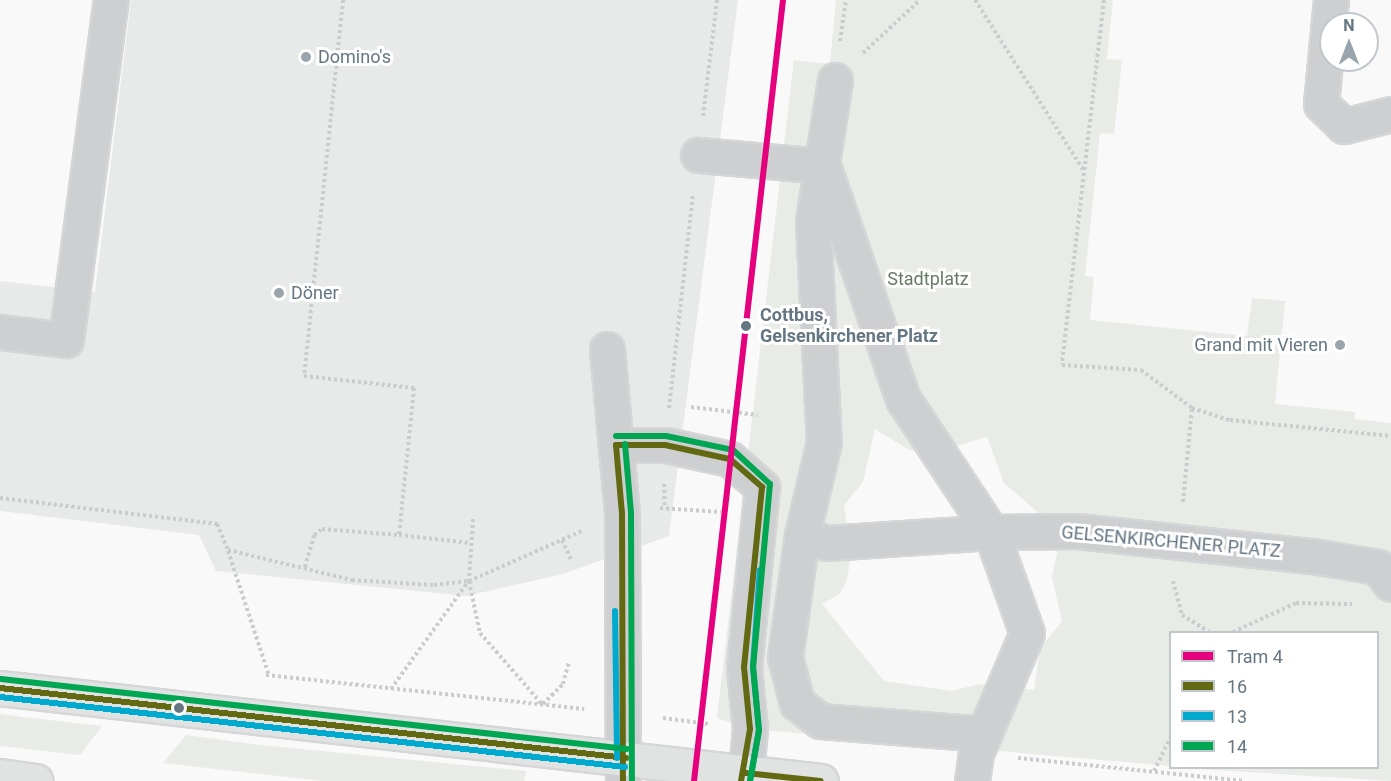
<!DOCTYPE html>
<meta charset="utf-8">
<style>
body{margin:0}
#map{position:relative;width:1391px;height:781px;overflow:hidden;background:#f9f9f9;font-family:Roboto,sans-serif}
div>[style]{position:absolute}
.built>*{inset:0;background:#e8e9e9}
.green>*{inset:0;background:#e8ebe6}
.path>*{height:4px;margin-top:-2px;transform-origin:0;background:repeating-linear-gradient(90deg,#cbcccd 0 3px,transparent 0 6px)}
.roads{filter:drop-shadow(2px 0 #d5d6d7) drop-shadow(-2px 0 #d5d6d7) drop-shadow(0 2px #d5d6d7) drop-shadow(0 -2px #d5d6d7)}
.minor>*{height:33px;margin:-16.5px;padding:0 16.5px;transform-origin:16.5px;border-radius:16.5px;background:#cecfd0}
.major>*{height:33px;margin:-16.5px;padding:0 16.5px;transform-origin:16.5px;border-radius:16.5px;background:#e1e2e2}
.bus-1>*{height:6px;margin:-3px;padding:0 3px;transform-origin:3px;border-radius:3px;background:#636913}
.bus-2>*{height:6px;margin:-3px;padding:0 3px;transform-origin:3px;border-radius:3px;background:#00a9ce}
.bus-3>*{height:6px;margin:-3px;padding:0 3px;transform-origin:3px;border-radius:3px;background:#00a651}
.tram-1>*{height:6px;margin:-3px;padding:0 3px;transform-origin:3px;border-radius:3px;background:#e5007d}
.dots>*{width:16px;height:16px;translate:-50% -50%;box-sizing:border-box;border:3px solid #fff;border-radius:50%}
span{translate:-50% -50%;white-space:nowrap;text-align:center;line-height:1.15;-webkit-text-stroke:6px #fff;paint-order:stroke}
.poi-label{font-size:18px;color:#657683}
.left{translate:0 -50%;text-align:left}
.right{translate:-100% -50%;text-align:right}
.park-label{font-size:18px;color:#687a64}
.stop-label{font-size:18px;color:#657683;font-weight:700}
.street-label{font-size:18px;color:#657683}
.legend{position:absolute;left:1169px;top:631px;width:210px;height:138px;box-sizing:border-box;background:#fff;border:2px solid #c1c8cd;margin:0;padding:8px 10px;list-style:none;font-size:18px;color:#657683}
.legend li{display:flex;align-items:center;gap:12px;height:30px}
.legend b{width:30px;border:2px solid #c1c8cd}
.north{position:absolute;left:1319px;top:12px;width:60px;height:60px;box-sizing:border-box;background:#fff;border:2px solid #c1c8cd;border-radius:50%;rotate:0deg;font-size:16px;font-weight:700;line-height:24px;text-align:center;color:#657683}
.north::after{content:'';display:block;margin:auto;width:21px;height:27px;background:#99a4ac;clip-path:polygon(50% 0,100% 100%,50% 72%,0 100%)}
</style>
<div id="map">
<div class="built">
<i style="clip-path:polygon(131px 0,738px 0,669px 536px,563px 574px,466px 596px,216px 571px,199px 535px,0 511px,0 281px,95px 292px)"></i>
</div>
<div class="green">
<i style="clip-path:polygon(evenodd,836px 0,1113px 0,1107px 59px,1122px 60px,1114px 134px,1100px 133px,1085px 276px,1094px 277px,1090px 320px,1247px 336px,1252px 298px,1285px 301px,1275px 404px,1355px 412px,1355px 419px,1391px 423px,1391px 781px,1182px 768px,1378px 768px,1378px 632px,1170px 632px,1170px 766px,750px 729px,717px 718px,794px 60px,830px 64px,836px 0,875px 429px,909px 450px,932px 453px,987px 437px,1004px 483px,1042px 516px,1059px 543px,1052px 577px,1062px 621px,1040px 649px,1034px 690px,980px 684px,951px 691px,884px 681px,822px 604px,840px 594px,847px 580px,851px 554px,844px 505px,863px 482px,875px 429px)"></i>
<i style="clip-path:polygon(0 714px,23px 717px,102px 726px,80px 755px,0 746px)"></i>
<i style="clip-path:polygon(186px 735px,260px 745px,526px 771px,524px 781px,323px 781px,163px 763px)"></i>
</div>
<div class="path">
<i style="left:343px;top:0;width:378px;rotate:95.9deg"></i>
<i style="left:304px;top:376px;width:111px;rotate:6.2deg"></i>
<i style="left:414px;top:388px;width:148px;rotate:95.8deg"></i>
<i style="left:399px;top:535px;width:72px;rotate:6.3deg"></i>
<i style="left:975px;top:0;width:203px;rotate:57.5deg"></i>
<i style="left:1104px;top:0;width:367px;rotate:96.6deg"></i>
<i style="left:1062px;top:365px;width:79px;rotate:3.6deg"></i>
<i style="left:1141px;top:370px;width:64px;rotate:36.7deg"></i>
<i style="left:1192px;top:408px;width:40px;rotate:18deg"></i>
<i style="left:1230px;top:420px;width:162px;rotate:5.7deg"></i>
<i style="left:840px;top:41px;width:41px;rotate:-81.7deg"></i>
<i style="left:863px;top:53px;width:78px;rotate:-42.9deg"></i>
<i style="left:703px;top:116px;width:117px;rotate:-83.1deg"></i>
<i style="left:691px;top:407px;width:67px;rotate:6.8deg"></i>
<i style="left:669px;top:408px;width:214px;rotate:-83.6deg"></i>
<i style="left:664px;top:484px;width:23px;rotate:88deg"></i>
<i style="left:0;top:498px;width:219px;rotate:6.8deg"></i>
<i style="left:217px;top:524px;width:28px;rotate:67deg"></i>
<i style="left:228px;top:550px;width:128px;rotate:13.6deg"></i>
<i style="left:352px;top:580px;width:82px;rotate:3.5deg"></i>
<i style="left:434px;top:585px;width:35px;rotate:-7deg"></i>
<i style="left:469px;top:581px;width:126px;rotate:-23.9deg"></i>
<i style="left:1183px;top:502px;width:94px;rotate:-84.5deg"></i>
<i style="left:660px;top:508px;width:61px;rotate:3.8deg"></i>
<i style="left:473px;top:519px;width:62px;rotate:93.7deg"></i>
<i style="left:469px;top:581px;width:53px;rotate:78.1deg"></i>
<i style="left:480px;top:633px;width:94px;rotate:48.9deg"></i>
<i style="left:562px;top:540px;width:21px;rotate:65deg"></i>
<i style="left:228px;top:551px;width:132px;rotate:71.8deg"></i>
<i style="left:305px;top:567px;width:33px;rotate:-74deg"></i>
<i style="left:314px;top:535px;width:10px;rotate:-37deg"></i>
<i style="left:322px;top:529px;width:77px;rotate:4.5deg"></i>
<i style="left:1173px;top:581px;width:35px;rotate:75deg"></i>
<i style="left:1182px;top:615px;width:32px;rotate:32deg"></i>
<i style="left:1233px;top:632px;width:69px;rotate:-24.7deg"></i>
<i style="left:1296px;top:603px;width:56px;rotate:1deg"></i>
<i style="left:266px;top:675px;width:320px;rotate:6.1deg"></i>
<i style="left:391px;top:689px;width:132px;rotate:-54.3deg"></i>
<i style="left:543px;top:704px;width:28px;rotate:-45deg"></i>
<i style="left:563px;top:684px;width:23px;rotate:-75deg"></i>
<i style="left:663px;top:718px;width:46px;rotate:7.4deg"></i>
<i style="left:1018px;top:758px;width:228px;rotate:5.8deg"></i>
<i style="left:1154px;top:771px;width:37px;rotate:-64deg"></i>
</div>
<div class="roads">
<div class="minor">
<i style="left:1331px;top:0;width:104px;rotate:95.5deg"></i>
<i style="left:1321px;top:104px;width:32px;rotate:44deg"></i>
<i style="left:1344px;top:126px;width:49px;rotate:-14.3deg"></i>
<i style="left:835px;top:80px;width:143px;rotate:98.9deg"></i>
<i style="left:813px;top:221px;width:221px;rotate:87.2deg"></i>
<i style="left:824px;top:442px;width:96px;rotate:103.3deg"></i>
<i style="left:802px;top:535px;width:123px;rotate:97.9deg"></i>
<i style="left:785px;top:657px;width:48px;rotate:75.4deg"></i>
<i style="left:797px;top:703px;width:29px;rotate:38deg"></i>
<i style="left:820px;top:721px;width:165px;rotate:4.5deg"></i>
<i style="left:698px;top:155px;width:125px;rotate:5deg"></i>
<i style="left:0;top:332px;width:66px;rotate:6.9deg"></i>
<i style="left:66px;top:340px;width:343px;rotate:-82.5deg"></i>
<i style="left:607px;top:349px;width:165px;rotate:84.8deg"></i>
<i style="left:622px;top:513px;width:268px;rotate:89.8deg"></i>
<i style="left:616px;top:445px;width:49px"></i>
<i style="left:665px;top:445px;width:66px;rotate:12.2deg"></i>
<i style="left:730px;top:459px;width:43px;rotate:41.2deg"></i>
<i style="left:762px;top:487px;width:181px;rotate:95.7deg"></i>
<i style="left:744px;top:667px;width:62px;rotate:84.5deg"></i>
<i style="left:750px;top:729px;width:52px;rotate:95.5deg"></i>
<i style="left:802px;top:535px;width:26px;rotate:18deg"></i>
<i style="left:827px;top:543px;width:164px;rotate:-3.8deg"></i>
<i style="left:991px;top:532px;width:159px;rotate:-123.5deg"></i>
<i style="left:903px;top:399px;width:244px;rotate:-108.9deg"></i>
<i style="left:972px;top:781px;width:28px;rotate:-82deg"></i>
<i style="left:976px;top:753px;width:130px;rotate:-67deg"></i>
<i style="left:1027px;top:633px;width:107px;rotate:-109.6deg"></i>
<i style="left:991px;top:532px;width:86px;rotate:-0.7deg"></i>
<i style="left:1077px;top:531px;width:236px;rotate:6.1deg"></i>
<i style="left:1312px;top:556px;width:67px;rotate:9.5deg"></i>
<i style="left:1378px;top:567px;width:21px;rotate:53deg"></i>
</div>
<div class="major">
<i style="left:0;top:688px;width:826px;rotate:6.46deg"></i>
<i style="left:0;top:776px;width:36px;rotate:8deg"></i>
</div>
</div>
<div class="bus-1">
<i style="left:616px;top:445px;width:49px"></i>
<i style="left:665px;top:445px;width:66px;rotate:12.2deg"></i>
<i style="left:730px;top:459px;width:43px;rotate:41.2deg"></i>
<i style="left:762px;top:487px;width:181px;rotate:95.7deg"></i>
<i style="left:744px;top:667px;width:62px;rotate:84.5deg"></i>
<i style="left:750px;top:729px;width:53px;rotate:99.8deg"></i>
<i style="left:616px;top:445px;width:68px;rotate:85deg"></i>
<i style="left:622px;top:513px;width:268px;rotate:89.8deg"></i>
<i style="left:0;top:688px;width:630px;rotate:6.38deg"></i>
<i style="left:746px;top:773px;width:75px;rotate:6.1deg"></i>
</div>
<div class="bus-2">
<i style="left:615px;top:611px;width:147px;rotate:89.2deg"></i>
<i style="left:0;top:697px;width:629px;rotate:6.39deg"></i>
<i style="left:750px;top:781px;width:52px;rotate:-80deg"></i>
<i style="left:759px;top:730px;width:63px;rotate:-95.4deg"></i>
<i style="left:753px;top:667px;width:97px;rotate:-85.9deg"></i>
</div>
<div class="bus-3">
<i style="left:616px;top:436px;width:50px"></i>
<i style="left:666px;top:436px;width:68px;rotate:11.8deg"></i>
<i style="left:733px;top:450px;width:50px;rotate:42.6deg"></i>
<i style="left:770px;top:484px;width:184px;rotate:95.3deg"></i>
<i style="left:753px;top:667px;width:63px;rotate:84.6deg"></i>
<i style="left:759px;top:730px;width:52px;rotate:100deg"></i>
<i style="left:625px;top:444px;width:69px;rotate:85deg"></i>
<i style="left:631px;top:513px;width:268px;rotate:89.8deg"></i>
<i style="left:1px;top:679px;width:630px;rotate:6.38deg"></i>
</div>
<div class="tram-1">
<i style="left:694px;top:781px;width:786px;rotate:-83.5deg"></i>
</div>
<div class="dots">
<i style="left:306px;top:57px;background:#99a4ac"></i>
<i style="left:279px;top:293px;background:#99a4ac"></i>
<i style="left:746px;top:326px;background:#657683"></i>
<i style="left:1340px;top:345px;background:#99a4ac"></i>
<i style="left:179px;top:708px;background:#657683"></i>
</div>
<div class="poi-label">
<span class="left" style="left:318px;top:57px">Domino's</span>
<span class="left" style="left:291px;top:293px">Döner</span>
<span class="right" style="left:1328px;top:345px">Grand mit Vieren</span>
</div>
<div class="park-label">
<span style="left:928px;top:279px">Stadtplatz</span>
</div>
<div class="stop-label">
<span class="left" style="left:760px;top:326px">Cottbus,<br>Gelsenkirchener Platz</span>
</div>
<div class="street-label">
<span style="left:1171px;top:542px;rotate:5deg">GELSENKIRCHENER PLATZ</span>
</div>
<ul class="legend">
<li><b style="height:8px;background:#e5007d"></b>Tram 4</li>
<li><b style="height:8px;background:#636913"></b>16</li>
<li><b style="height:8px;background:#00a9ce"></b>13</li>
<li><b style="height:8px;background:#00a651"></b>14</li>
</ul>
<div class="north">N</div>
</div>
